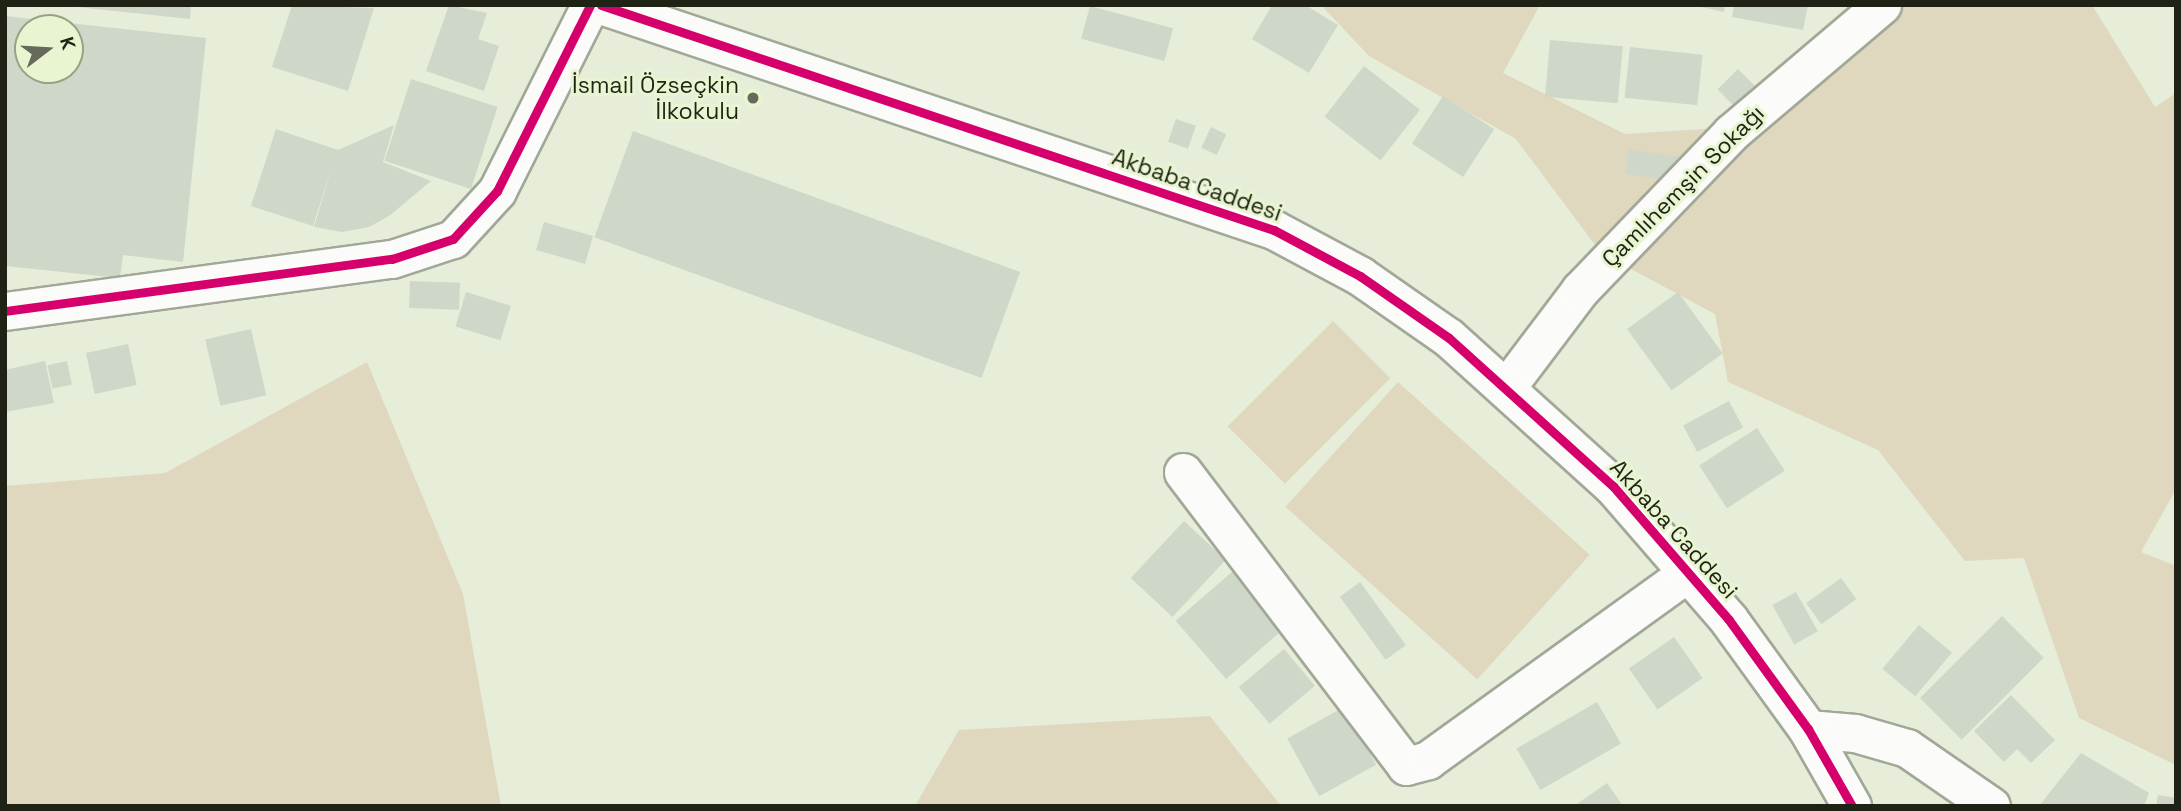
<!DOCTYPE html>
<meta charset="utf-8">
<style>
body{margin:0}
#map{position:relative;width:2181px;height:811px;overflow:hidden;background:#e6edd9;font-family:"Space Grotesk",sans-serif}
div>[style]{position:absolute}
.green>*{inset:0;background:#dfd8bf;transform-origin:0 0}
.building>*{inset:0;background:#cfd7c9;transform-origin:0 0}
.roads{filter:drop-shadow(2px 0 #a2a898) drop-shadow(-2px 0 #a2a898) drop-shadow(0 2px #a2a898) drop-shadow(0 -2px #a2a898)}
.street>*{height:37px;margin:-18.5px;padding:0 18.5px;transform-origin:18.5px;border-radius:18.5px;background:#fbfcf9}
.secondary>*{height:38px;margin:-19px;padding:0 19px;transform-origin:19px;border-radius:19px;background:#fbfcf9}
.cycleway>*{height:9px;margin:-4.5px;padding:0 4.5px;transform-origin:4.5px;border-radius:4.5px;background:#d6006c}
.dots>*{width:19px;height:19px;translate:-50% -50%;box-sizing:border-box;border:4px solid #e9f5d1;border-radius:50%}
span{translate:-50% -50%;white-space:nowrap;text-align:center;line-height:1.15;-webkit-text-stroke:6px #e9f5d1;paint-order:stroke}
.poi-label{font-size:23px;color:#1f2316}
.right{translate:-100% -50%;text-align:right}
.street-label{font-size:23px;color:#1f2316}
.frame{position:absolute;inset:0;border:7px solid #1f2316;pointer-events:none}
.north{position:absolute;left:14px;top:14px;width:70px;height:70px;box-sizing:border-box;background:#e9f5d1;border:2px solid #98a186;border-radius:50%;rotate:73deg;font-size:19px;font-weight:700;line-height:28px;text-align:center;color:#1f2316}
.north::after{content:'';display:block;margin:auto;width:24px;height:32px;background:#656a5a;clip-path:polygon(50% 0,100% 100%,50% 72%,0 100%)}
</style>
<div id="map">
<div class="green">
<i style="clip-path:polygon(1321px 5px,1540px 5px,1503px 73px,1625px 134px,1750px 126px,1818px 86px,1901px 5px,2092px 5px,2155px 107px,2176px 93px,2176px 489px,2141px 552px,2176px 566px,2176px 765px,2079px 718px,2024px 558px,1965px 561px,1878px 450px,1728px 382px,1715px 314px,1601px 253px,1516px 139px,1369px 56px)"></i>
<i style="left:1333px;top:321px;width:81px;height:149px;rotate:45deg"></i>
<i style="clip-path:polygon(367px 362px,463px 594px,501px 806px,5px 806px,5px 486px,165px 473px)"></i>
<i style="left:1398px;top:382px;width:258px;height:168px;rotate:42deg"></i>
<i style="clip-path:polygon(1210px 716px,1281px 806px,915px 806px,959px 730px)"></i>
</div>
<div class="building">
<i style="clip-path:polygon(58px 5px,191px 5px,190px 19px)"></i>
<i style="clip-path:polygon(292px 5px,374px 8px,348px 91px,272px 67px)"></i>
<i style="clip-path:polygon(449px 5px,487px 13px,478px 39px,499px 46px,484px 91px,426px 71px)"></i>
<i style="clip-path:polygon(1272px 5px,1305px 5px,1338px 25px,1309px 73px,1252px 39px)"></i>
<i style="clip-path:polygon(1692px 5px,1725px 5px,1724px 12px)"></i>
<i style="clip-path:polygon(1734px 5px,1808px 5px,1803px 30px,1732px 17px)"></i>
<i style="left:1090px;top:6px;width:86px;height:34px;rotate:15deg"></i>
<i style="clip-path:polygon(evenodd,5px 16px,206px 38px,183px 262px,123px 255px,120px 278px,5px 266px,5px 16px,28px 28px,70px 28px,70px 70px,28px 70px,28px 28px)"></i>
<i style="left:1550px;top:40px;width:73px;height:57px;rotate:5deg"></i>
<i style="left:1630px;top:47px;width:73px;height:51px;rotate:6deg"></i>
<i style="left:1364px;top:66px;width:71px;height:64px;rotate:38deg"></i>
<i style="left:1738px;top:69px;width:30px;height:29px;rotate:45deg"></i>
<i style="left:411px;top:79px;width:91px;height:86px;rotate:18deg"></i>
<i style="left:1443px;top:96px;width:61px;height:57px;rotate:33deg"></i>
<i style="left:1176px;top:119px;width:21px;height:24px;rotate:19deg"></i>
<i style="clip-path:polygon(394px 125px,383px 162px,431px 181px,389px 216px,369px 227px,342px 232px,314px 227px,332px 166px,313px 226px,251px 206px,276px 129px,338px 150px)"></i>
<i style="left:1211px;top:127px;width:17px;height:23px;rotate:25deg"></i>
<i style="left:633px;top:131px;width:412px;height:113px;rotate:20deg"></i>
<i style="left:1629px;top:149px;width:56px;height:25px;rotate:9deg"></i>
<i style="left:544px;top:222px;width:51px;height:29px;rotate:16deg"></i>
<i style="left:410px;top:281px;width:50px;height:27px;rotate:2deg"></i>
<i style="left:466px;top:292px;width:47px;height:36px;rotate:17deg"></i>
<i style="left:1678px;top:292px;width:76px;height:63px;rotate:54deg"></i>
<i style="left:251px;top:329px;width:68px;height:47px;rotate:77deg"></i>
<i style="left:128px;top:344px;width:42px;height:43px;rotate:78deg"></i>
<i style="clip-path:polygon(45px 361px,54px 403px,5px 412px,5px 370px)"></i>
<i style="left:67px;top:361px;width:24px;height:20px;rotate:78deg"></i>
<i style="left:1729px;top:401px;width:30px;height:52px;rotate:62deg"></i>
<i style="left:1757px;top:428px;width:51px;height:69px;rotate:57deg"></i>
<i style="left:1184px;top:521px;width:57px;height:78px;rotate:43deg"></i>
<i style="left:1233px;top:571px;width:77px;height:76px;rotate:49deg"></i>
<i style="left:1841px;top:578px;width:26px;height:43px;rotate:54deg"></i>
<i style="left:1360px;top:582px;width:78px;height:25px;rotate:54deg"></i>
<i style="left:1796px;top:592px;width:45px;height:27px;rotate:61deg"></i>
<i style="left:2002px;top:616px;width:59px;height:116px;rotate:45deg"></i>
<i style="left:1919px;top:625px;width:43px;height:57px;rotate:40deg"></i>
<i style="left:1674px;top:637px;width:50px;height:55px;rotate:55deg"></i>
<i style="left:1284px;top:649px;width:48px;height:59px;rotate:50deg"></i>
<i style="clip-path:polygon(2011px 695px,2055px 740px,2031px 763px,2017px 749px,2004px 762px,1974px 731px)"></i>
<i style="left:1597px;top:702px;width:48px;height:93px;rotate:60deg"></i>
<i style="left:1344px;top:707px;width:66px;height:65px;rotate:61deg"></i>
<i style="clip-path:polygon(2081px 753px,2149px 793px,2144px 806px,2039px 806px)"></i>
<i style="clip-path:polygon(1607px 783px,1623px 806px,1574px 806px)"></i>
<i style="clip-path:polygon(2158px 795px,2176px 798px,2176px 806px,2156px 806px)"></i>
</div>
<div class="roads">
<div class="street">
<i style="left:5px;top:311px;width:390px;rotate:-7.7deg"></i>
<i style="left:392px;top:259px;width:64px;rotate:-18.2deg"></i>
<i style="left:453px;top:239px;width:65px;rotate:-47.5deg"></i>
<i style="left:497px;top:191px;width:208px;rotate:-63.4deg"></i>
<i style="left:1506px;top:388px;width:123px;rotate:-52.9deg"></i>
<i style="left:1580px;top:290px;width:218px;rotate:-46.1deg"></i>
<i style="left:1731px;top:133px;width:198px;rotate:-40.3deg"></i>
<i style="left:1183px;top:472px;width:369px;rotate:52.8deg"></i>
<i style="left:1406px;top:766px;width:23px;rotate:-15deg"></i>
<i style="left:1428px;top:760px;width:323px;rotate:-35.8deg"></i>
<i style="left:1808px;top:729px;width:47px;rotate:4.9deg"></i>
<i style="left:1855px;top:733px;width:54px;rotate:16.1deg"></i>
<i style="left:1907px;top:748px;width:102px;rotate:34.6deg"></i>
</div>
<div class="secondary">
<i style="left:601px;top:5px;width:710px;rotate:18.49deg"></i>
<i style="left:1274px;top:230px;width:98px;rotate:28.1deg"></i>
<i style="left:1360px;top:276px;width:108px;rotate:34.9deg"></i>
<i style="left:1449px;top:338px;width:221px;rotate:42.1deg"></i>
<i style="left:1613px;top:486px;width:177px;rotate:49.1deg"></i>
<i style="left:1729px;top:620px;width:135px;rotate:54.1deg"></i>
<i style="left:1808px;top:729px;width:89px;rotate:60.3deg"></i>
</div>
</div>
<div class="cycleway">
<i style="left:601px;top:5px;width:710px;rotate:18.49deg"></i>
<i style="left:1274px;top:230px;width:98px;rotate:28.1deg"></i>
<i style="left:1360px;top:276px;width:108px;rotate:34.9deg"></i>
<i style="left:1449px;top:338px;width:221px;rotate:42.1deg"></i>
<i style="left:1613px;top:486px;width:177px;rotate:49.1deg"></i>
<i style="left:1729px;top:620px;width:135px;rotate:54.1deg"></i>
<i style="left:1808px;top:729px;width:89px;rotate:60.3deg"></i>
<i style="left:5px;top:311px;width:390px;rotate:-7.7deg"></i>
<i style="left:392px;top:259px;width:64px;rotate:-18.2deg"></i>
<i style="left:453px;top:239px;width:65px;rotate:-47.5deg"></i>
<i style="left:497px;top:191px;width:208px;rotate:-63.4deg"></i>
</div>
<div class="dots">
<i style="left:753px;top:98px;background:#656a5a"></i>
</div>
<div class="poi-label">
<span class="right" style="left:739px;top:98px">İsmail Özseçkin<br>İlkokulu</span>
</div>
<div class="street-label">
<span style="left:1197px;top:185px;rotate:19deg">Akbaba Caddesi</span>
<span style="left:1683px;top:186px;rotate:-45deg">Çamlıhemşin Sokağı</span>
<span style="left:1674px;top:529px;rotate:48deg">Akbaba Caddesi</span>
</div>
<div class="frame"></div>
<div class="north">K</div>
</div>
